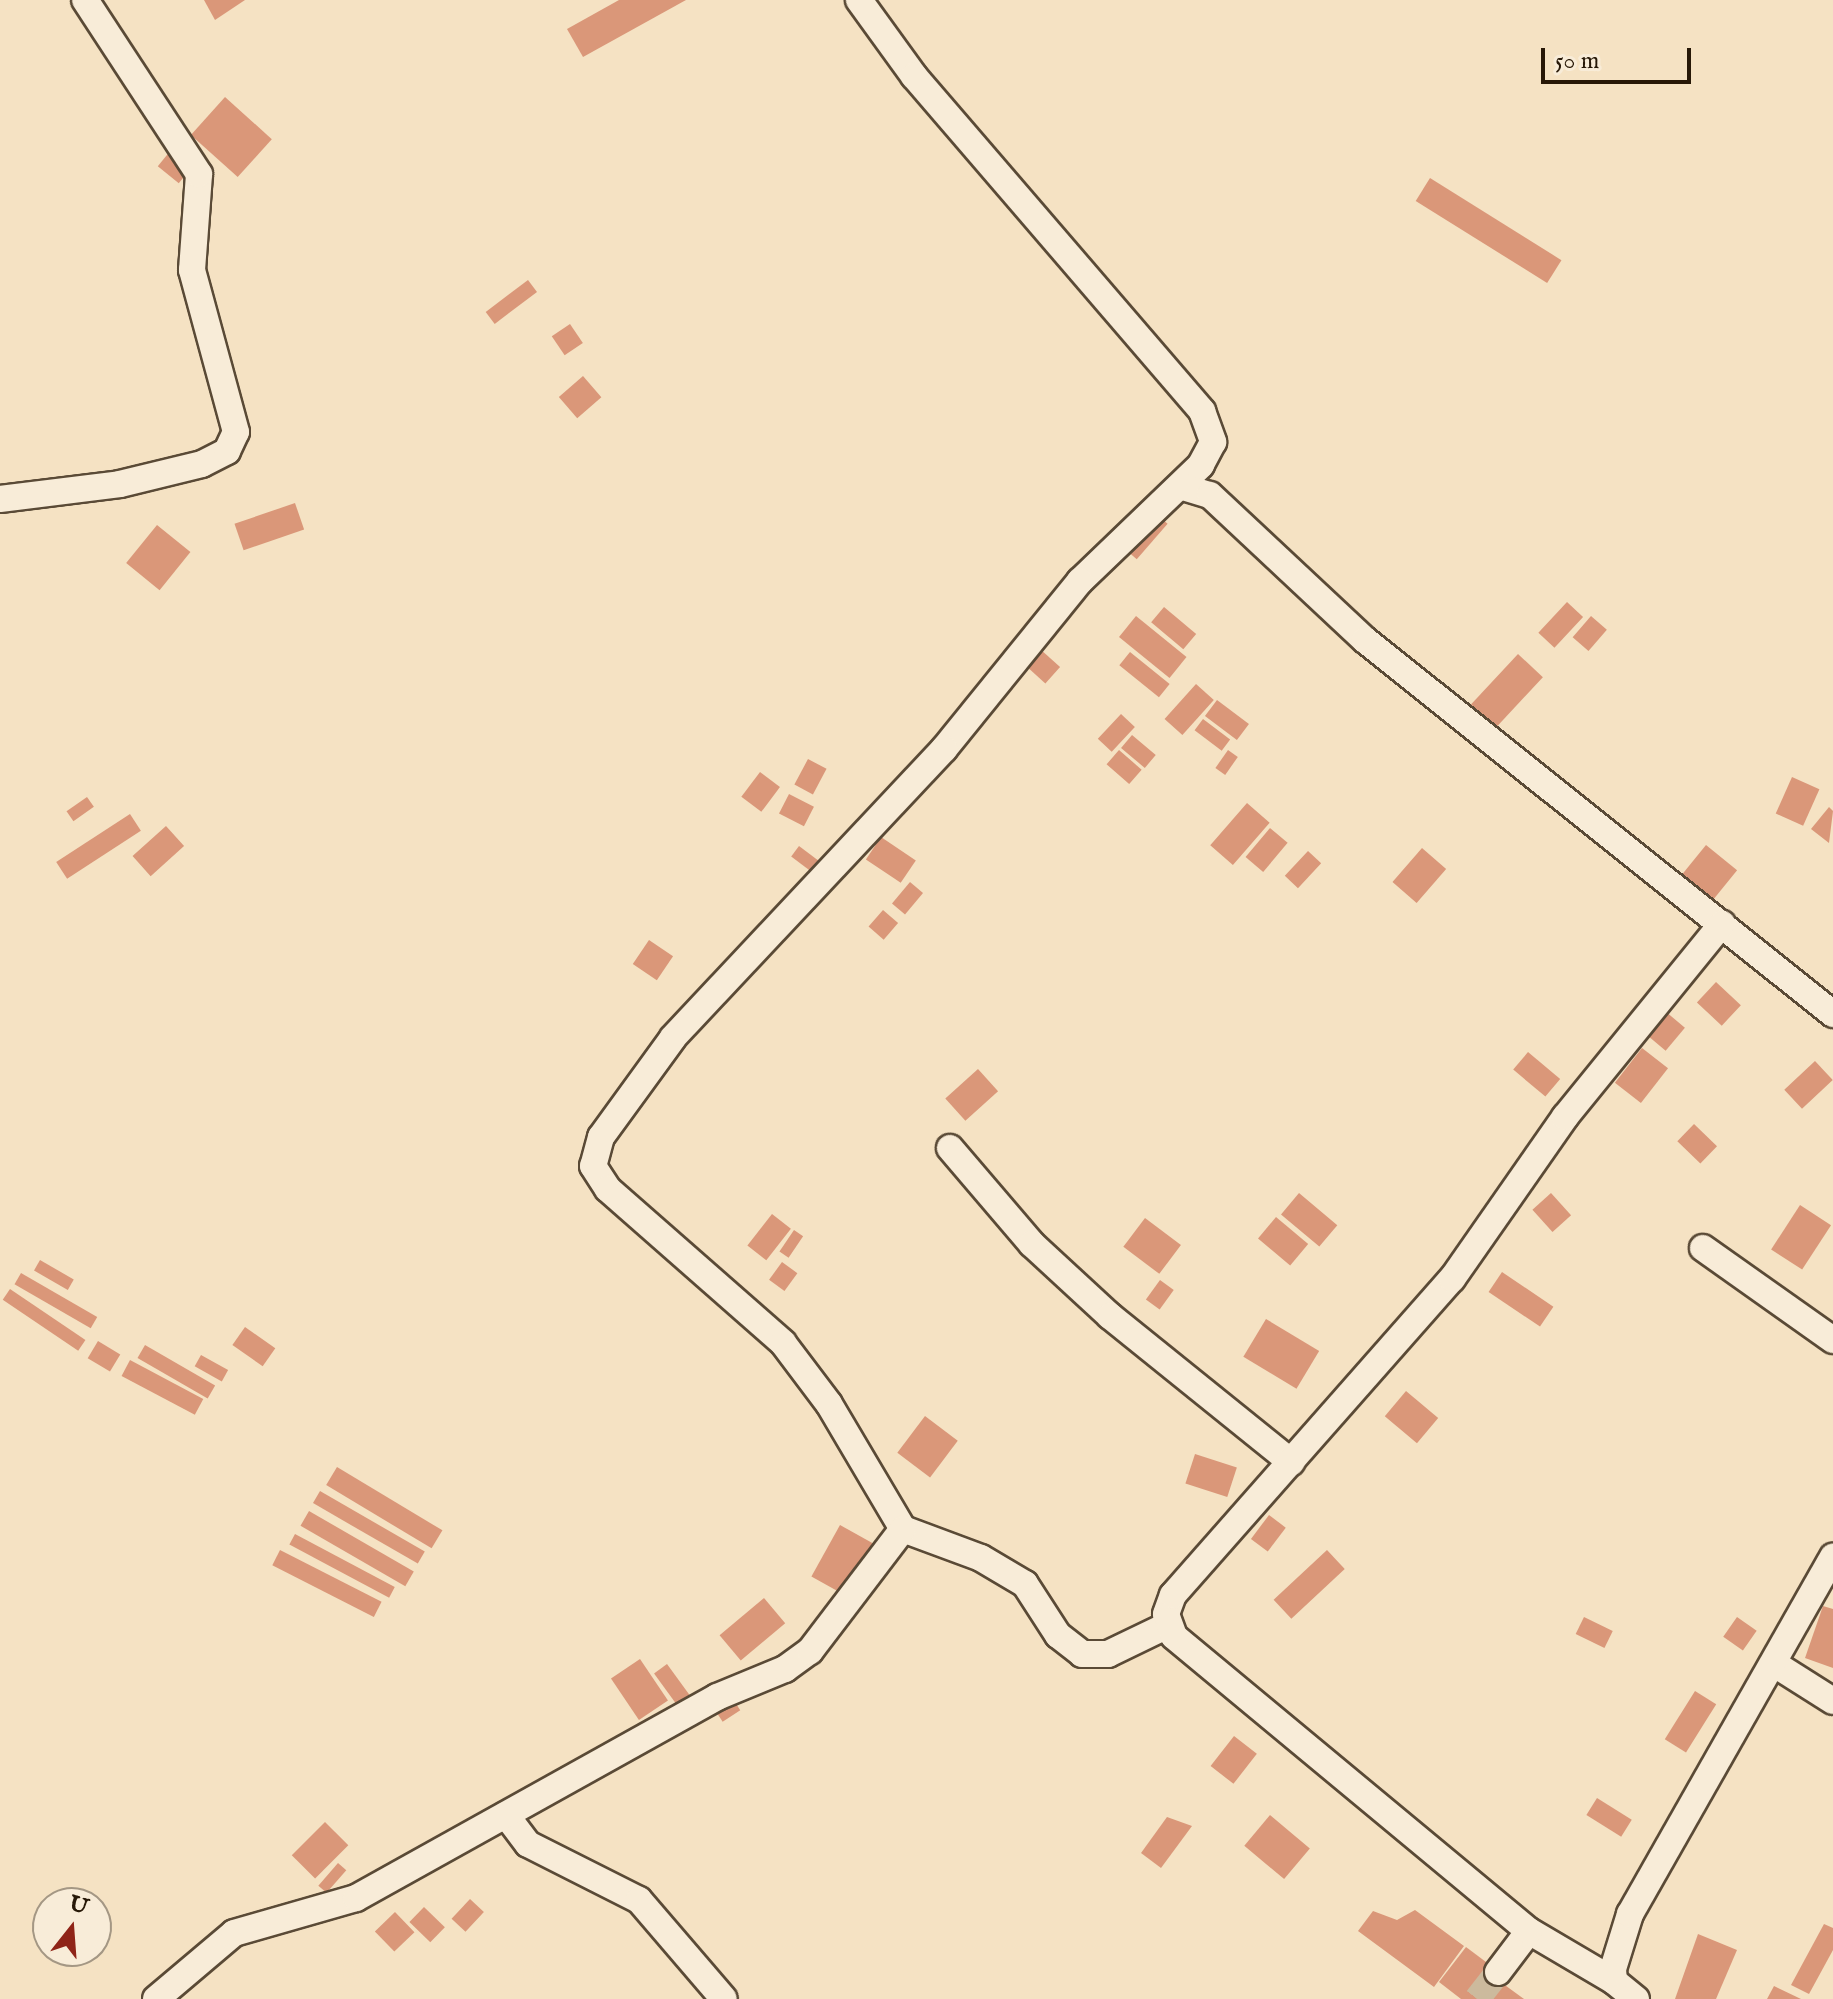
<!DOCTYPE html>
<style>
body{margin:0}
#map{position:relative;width:1833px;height:1999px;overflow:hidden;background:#f5e2c3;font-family:"IM FELL English",serif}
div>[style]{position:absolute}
.building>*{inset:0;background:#da9779;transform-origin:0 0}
.minor-tunnel>*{height:26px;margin-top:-13px;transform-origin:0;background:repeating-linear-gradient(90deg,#ccba9d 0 26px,transparent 0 39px)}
.roads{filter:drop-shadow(2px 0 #5a4a36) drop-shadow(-2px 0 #5a4a36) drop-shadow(0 2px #5a4a36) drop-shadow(0 -2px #5a4a36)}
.minor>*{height:26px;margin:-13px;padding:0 13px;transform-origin:13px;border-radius:13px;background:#f8ecd8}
span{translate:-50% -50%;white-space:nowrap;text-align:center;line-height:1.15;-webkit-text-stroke:7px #f8ecd8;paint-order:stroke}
.north{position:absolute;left:32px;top:1887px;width:80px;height:80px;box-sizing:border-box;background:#f8ecd8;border:2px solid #a49784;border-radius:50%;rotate:17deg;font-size:22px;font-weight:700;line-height:32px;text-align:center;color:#271807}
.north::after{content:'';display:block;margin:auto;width:28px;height:36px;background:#8f2418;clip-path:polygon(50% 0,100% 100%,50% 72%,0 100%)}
.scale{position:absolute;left:1541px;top:48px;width:150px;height:36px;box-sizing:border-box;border:4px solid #271807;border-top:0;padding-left:10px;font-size:24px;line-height:28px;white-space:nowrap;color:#271807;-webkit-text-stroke:6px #f8ecd8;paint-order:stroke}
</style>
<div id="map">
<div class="building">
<i style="clip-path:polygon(204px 0,245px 0,215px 20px)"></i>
<i style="clip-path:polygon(619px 0,686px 0,583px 57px,567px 29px)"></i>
<i style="left:225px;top:97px;width:63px;height:51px;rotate:42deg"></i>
<i style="left:171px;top:150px;width:27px;height:21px;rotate:39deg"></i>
<i style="left:1430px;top:178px;width:155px;height:27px;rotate:32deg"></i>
<i style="left:528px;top:280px;width:15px;height:53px;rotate:53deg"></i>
<i style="left:570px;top:324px;width:23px;height:22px;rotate:56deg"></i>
<i style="left:583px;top:376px;width:28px;height:32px;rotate:49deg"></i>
<i style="left:295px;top:503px;width:28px;height:64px;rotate:71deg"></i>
<i style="left:1154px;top:512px;width:18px;height:47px;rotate:41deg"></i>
<i style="left:157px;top:525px;width:43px;height:49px;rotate:39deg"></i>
<i style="left:1567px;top:602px;width:22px;height:42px;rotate:43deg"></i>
<i style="left:1164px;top:607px;width:42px;height:20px;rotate:40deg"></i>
<i style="left:1136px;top:616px;width:65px;height:27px;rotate:39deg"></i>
<i style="left:1591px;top:616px;width:21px;height:28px;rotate:41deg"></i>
<i style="left:1040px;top:649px;width:27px;height:22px;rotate:42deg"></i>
<i style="left:1130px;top:652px;width:51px;height:17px;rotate:39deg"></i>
<i style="left:1518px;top:654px;width:34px;height:69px;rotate:43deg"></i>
<i style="left:1196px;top:684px;width:24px;height:47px;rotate:42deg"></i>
<i style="left:1217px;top:700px;width:40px;height:20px;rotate:37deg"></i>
<i style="left:1121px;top:714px;width:19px;height:34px;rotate:43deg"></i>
<i style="left:1203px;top:719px;width:34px;height:14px;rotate:37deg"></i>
<i style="left:1132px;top:735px;width:31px;height:17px;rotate:40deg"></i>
<i style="left:1119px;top:750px;width:30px;height:19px;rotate:41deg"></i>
<i style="left:1228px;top:750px;width:12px;height:22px;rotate:35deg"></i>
<i style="left:808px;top:759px;width:21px;height:29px;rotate:28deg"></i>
<i style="left:760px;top:772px;width:25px;height:31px;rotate:37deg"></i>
<i style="left:1792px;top:777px;width:30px;height:40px;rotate:24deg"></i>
<i style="left:789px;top:794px;width:28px;height:22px;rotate:27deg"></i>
<i style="left:87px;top:797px;width:12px;height:25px;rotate:55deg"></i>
<i style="left:1247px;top:803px;width:30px;height:56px;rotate:41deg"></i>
<i style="clip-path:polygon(1829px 807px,1833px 811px,1829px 843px,1811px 829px)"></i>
<i style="left:130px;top:814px;width:20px;height:88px;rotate:57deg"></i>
<i style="left:166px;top:826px;width:27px;height:45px;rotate:48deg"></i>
<i style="left:1270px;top:828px;width:23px;height:38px;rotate:40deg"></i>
<i style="left:881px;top:837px;width:42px;height:27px;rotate:34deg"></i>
<i style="left:1706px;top:845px;width:40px;height:40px;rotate:39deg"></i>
<i style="left:799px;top:846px;width:25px;height:13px;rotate:37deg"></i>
<i style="left:1422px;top:848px;width:32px;height:45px;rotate:41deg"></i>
<i style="left:1308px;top:851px;width:18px;height:34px;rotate:43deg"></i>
<i style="left:910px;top:882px;width:17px;height:28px;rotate:40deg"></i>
<i style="left:883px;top:910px;width:20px;height:22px;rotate:41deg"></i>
<i style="left:649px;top:940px;width:29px;height:29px;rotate:34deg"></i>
<i style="left:1716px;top:982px;width:34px;height:28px;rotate:43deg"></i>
<i style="left:1665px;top:1011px;width:26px;height:30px;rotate:40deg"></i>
<i style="left:1642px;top:1048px;width:33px;height:44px;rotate:38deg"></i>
<i style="left:1528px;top:1052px;width:42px;height:23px;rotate:40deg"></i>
<i style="left:1815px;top:1061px;width:26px;height:42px;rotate:47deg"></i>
<i style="left:978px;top:1069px;width:30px;height:44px;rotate:48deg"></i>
<i style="left:1694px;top:1124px;width:32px;height:24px;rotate:44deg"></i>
<i style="left:1299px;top:1193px;width:50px;height:28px;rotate:40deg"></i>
<i style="left:1551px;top:1193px;width:30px;height:25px;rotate:48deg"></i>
<i style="left:1800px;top:1205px;width:37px;height:53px;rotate:33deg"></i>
<i style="left:772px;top:1214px;width:24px;height:40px;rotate:38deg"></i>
<i style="left:1276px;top:1217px;width:42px;height:28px;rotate:40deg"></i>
<i style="left:1145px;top:1218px;width:45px;height:36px;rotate:37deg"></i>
<i style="left:794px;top:1230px;width:11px;height:26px;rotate:34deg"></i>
<i style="left:40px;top:1260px;width:39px;height:12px;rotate:30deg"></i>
<i style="left:782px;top:1262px;width:19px;height:22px;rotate:36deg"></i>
<i style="left:1502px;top:1272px;width:62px;height:24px;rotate:34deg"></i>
<i style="left:21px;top:1273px;width:88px;height:13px;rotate:30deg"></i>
<i style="left:1160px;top:1280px;width:17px;height:24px;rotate:36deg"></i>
<i style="left:10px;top:1289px;width:91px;height:13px;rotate:34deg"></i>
<i style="left:1266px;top:1319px;width:62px;height:44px;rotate:31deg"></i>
<i style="left:245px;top:1327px;width:37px;height:22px;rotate:35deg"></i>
<i style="left:98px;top:1341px;width:26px;height:20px;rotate:31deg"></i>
<i style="left:145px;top:1345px;width:81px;height:15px;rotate:30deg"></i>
<i style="left:201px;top:1355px;width:31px;height:13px;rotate:29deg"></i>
<i style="left:130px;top:1360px;width:83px;height:18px;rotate:28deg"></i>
<i style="left:1406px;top:1391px;width:42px;height:33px;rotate:40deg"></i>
<i style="left:925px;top:1416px;width:41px;height:46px;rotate:37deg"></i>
<i style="left:1195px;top:1454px;width:44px;height:31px;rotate:18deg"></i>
<i style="left:337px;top:1467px;width:123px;height:21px;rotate:31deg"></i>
<i style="left:320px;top:1491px;width:121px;height:14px;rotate:30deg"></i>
<i style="left:309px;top:1511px;width:121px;height:17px;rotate:30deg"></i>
<i style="left:1269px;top:1515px;width:21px;height:30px;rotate:37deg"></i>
<i style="left:840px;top:1525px;width:39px;height:59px;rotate:29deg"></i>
<i style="left:295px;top:1534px;width:113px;height:12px;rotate:28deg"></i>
<i style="left:280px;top:1550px;width:114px;height:17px;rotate:27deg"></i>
<i style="left:1327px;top:1550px;width:26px;height:73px;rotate:47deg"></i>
<i style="left:764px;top:1598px;width:33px;height:58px;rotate:50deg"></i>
<i style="clip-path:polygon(1823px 1606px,1833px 1609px,1833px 1668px,1805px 1658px)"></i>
<i style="left:1584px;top:1617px;width:32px;height:19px;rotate:26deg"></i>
<i style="left:1737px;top:1617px;width:24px;height:24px;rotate:35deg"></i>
<i style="left:640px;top:1659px;width:50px;height:35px;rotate:56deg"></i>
<i style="left:667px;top:1664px;width:39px;height:16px;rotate:54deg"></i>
<i style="left:1695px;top:1691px;width:25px;height:57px;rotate:32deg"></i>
<i style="left:731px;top:1696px;width:17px;height:21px;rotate:57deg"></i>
<i style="left:1234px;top:1736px;width:29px;height:38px;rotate:38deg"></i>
<i style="left:1597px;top:1798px;width:41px;height:20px;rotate:32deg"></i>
<i style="left:1270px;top:1815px;width:52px;height:40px;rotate:40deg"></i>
<i style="clip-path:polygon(1167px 1817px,1192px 1826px,1161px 1868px,1141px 1853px)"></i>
<i style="left:325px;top:1822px;width:33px;height:47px;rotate:45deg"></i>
<i style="left:338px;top:1863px;width:11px;height:30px;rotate:41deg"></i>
<i style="left:470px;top:1899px;width:19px;height:27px;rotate:43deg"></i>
<i style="left:424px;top:1907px;width:29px;height:21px;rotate:44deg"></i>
<i style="clip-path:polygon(1415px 1910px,1464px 1946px,1434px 1987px,1358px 1931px,1373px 1911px,1397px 1920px)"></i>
<i style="left:395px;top:1912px;width:28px;height:28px;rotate:46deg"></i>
<i style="clip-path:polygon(1824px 1924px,1833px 1928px,1833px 1950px,1809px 1994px,1791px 1985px)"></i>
<i style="clip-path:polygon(1698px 1934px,1737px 1950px,1716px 1999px,1675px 1999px)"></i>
<i style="clip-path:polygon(1466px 1947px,1502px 1974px,1483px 1999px,1461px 1999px,1439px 1982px)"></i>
<i style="clip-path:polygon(1502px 1983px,1524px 1999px,1489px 1999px)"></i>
<i style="clip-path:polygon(1774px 1986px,1801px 1999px,1767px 1999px)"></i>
</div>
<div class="minor-tunnel">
<i style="left:1477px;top:1999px;width:34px;rotate:-52deg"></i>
</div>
<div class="roads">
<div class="minor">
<i style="left:859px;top:0;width:94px;rotate:54.1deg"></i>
<i style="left:914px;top:76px;width:442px;rotate:49.3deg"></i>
<i style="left:1202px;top:411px;width:33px;rotate:70deg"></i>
<i style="left:1213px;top:442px;width:26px;rotate:118deg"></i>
<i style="left:1201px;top:465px;width:168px;rotate:136.2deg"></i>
<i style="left:1080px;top:581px;width:216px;rotate:129deg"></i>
<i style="left:944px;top:749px;width:396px;rotate:133.2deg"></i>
<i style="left:673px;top:1038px;width:122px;rotate:126deg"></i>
<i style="left:601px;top:1137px;width:30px;rotate:105deg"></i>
<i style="left:593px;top:1166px;width:27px;rotate:57deg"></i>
<i style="left:608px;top:1189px;width:233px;rotate:41.3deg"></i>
<i style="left:783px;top:1343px;width:76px;rotate:53deg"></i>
<i style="left:829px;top:1404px;width:145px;rotate:59.4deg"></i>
<i style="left:903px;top:1529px;width:83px;rotate:20.4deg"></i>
<i style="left:981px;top:1558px;width:51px;rotate:30.6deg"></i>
<i style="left:1025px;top:1584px;width:61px;rotate:57.1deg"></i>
<i style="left:1058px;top:1635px;width:31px;rotate:38deg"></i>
<i style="left:1082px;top:1654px;width:26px"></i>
<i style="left:1108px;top:1654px;width:67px;rotate:-25.8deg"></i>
<i style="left:1180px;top:486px;width:31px;rotate:17deg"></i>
<i style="left:1210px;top:495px;width:212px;rotate:43.1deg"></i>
<i style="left:1365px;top:640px;width:599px;rotate:38.63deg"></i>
<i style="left:0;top:499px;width:121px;rotate:-7.1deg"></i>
<i style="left:120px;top:484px;width:84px;rotate:-13.7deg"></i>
<i style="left:202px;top:464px;width:28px;rotate:-27deg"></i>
<i style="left:227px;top:451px;width:21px;rotate:-65deg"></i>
<i style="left:236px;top:432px;width:168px;rotate:-105.2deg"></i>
<i style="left:192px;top:270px;width:96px;rotate:-85.8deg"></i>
<i style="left:199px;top:174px;width:208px;rotate:-123.2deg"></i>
<i style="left:950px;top:1148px;width:126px;rotate:49.5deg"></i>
<i style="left:1032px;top:1244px;width:106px;rotate:42.7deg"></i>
<i style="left:1110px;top:1316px;width:233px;rotate:38.9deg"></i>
<i style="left:1703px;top:1248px;width:159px;rotate:35.3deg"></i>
<i style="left:1776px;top:1665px;width:67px;rotate:32.3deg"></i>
<i style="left:506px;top:1815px;width:36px;rotate:53deg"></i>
<i style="left:528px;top:1844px;width:124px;rotate:26.8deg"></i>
<i style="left:639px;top:1900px;width:130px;rotate:49.4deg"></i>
<i style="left:1498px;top:1972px;width:51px;rotate:-52.9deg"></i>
<i style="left:1614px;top:1981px;width:99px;rotate:-149.5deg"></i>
<i style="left:1529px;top:1931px;width:462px;rotate:-140.3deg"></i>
<i style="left:1174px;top:1636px;width:23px;rotate:-110deg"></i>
<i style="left:1166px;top:1614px;width:20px;rotate:-70deg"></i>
<i style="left:1173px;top:1595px;width:422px;rotate:-48.6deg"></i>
<i style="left:1452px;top:1279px;width:198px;rotate:-55.1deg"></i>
<i style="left:1565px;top:1117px;width:249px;rotate:-50.9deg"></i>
<i style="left:156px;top:1999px;width:102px;rotate:-40.2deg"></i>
<i style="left:234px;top:1933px;width:127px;rotate:-16deg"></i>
<i style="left:356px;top:1898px;width:413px;rotate:-29.1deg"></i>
<i style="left:717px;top:1697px;width:74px;rotate:-22.4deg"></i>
<i style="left:785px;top:1669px;width:31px;rotate:-36deg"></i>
<i style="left:810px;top:1651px;width:153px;rotate:-52.7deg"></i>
<i style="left:1636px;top:1999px;width:28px;rotate:-141deg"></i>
<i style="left:1614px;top:1981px;width:12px;rotate:-95deg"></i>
<i style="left:1613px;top:1969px;width:58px;rotate:-72.8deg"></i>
<i style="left:1630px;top:1914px;width:411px;rotate:-60.4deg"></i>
</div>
</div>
<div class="north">U</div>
<div class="scale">50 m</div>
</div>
